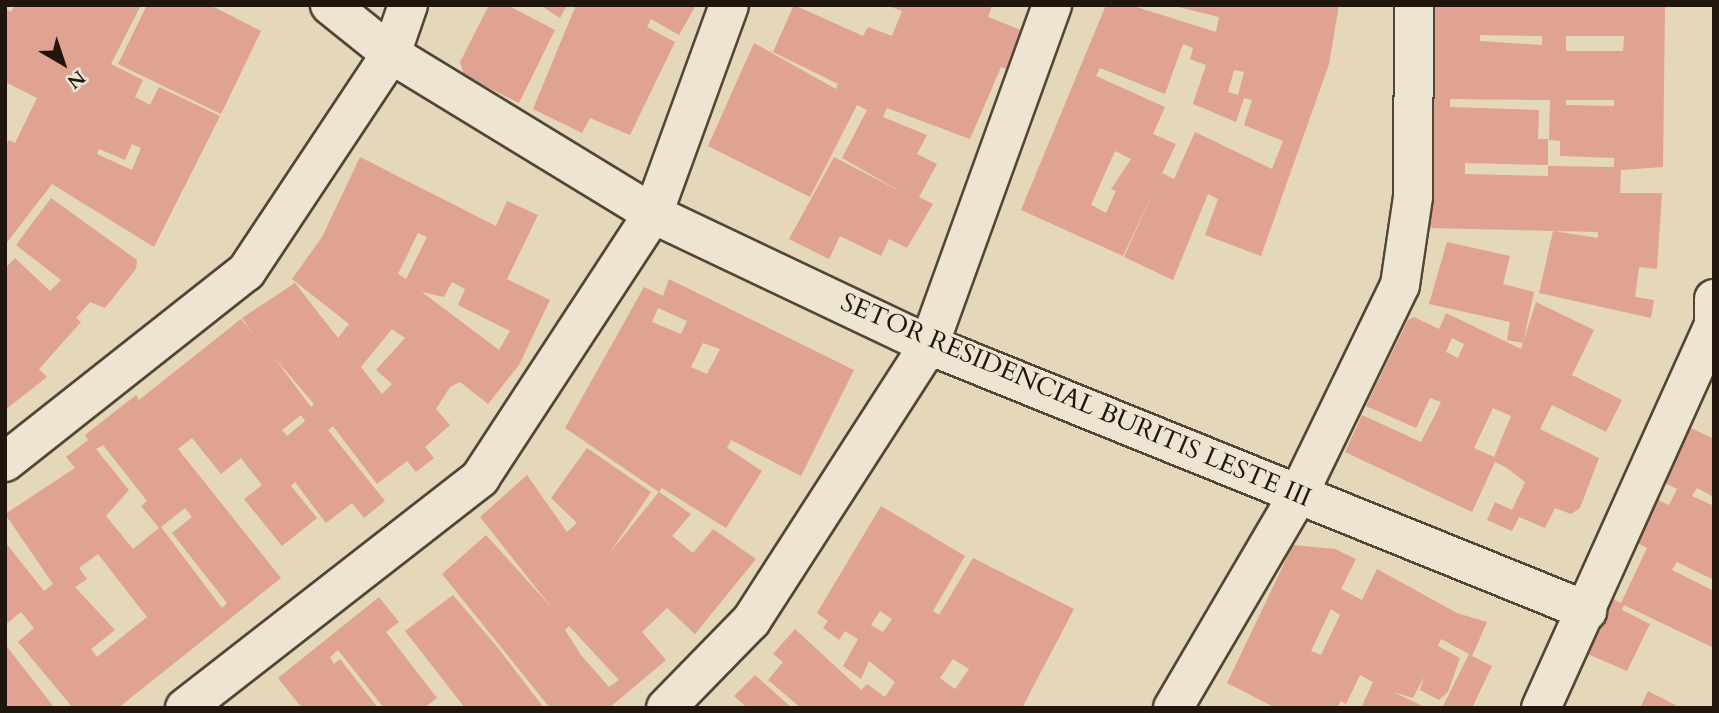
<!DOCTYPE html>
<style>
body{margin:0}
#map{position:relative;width:1719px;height:713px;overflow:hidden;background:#e4d7ba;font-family:Cardo,serif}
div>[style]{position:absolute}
.building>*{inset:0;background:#e0a291}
.roads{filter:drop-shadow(2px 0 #514637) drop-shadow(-2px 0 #514637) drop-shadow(0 2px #514637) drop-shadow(0 -2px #514637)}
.minor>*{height:38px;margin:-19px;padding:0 19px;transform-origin:19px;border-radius:19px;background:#ede5d2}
span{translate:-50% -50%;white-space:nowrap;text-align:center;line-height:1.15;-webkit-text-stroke:6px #ede5d2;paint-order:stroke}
.street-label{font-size:26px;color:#20160b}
.frame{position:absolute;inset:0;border:7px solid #20160b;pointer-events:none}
.north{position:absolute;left:28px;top:28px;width:70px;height:70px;-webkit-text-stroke:5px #ede5d2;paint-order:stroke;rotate:141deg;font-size:19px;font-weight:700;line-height:28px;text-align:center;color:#20160b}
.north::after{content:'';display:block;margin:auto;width:24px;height:32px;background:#20160b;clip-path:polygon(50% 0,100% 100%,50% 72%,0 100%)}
</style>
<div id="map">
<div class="building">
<i style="clip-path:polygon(evenodd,15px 5px,141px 5px,111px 64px,143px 80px,135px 97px,150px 105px,159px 87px,220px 116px,154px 247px,52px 184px,5px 245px,5px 147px,9px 140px,15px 143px,37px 98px,5px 82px,5px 9px,11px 12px,15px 5px,132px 144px,141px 148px,132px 170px,97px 154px,99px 149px,125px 160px,132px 144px)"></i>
<i style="clip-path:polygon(147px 5px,210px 5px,261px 31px,221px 114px,118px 64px)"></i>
<i style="clip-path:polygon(489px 5px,507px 5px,555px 30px,519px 103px,464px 75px,460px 62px)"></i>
<i style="clip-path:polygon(540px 5px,567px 5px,560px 18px)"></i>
<i style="clip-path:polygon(576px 5px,696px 5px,679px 35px,651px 19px,647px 27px,675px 42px,630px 135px,590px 118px,582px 133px,533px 109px)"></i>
<i style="clip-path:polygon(794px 5px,863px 36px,868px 27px,892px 36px,902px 11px,886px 5px,992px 5px,988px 17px,1026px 32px,1009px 70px,1001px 67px,970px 139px,887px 108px,883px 117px,927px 135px,917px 154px,937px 164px,919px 197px,933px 204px,907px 248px,889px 239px,881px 256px,840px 236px,829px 259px,789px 239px,834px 157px,903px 193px,842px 158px,867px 110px,857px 105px,810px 197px,708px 146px,754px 43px,836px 89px,838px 84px,773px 52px)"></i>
<i style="clip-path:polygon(evenodd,1106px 5px,1130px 5px,1216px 32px,1219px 17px,1170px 5px,1339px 5px,1329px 64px,1261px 256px,1205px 235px,1218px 199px,1208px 194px,1173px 280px,1124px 257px,1162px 173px,1174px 179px,1195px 132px,1272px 169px,1283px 141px,1244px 125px,1252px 100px,1244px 98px,1236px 122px,1193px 104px,1206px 65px,1190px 59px,1193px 48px,1183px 44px,1165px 94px,1100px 68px,1096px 76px,1165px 107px,1153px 134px,1176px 144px,1123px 256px,1021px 210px,1106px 5px,1234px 70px,1244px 72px,1238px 95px,1228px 92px,1234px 70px,1106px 5px,1115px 151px,1131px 159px,1111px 189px,1116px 191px,1106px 213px,1091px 205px,1115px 151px)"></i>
<i style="clip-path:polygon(evenodd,1434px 5px,1665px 5px,1663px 167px,1621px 170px,1620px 193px,1662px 193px,1657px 269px,1639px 267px,1635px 297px,1654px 300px,1651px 318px,1539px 293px,1553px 231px,1428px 228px,1434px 5px,1480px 35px,1542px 36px,1542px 45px,1480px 41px,1480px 35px,1434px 5px,1566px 36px,1624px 36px,1623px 51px,1566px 51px,1566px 36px,1434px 5px,1450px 99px,1550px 100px,1549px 140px,1560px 141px,1560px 156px,1614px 158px,1614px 167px,1548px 166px,1548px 176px,1465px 174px,1465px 163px,1548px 165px,1548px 139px,1538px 139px,1539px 110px,1450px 107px,1450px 99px,1434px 5px,1566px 100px,1614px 100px,1614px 106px,1566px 105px,1566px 100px,1434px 5px,1554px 231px,1598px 232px,1598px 238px,1554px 231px)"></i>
<i style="clip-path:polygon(evenodd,360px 157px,496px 226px,507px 201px,538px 215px,507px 279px,550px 300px,519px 365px,488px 404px,460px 382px,450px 387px,436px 409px,450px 425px,425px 447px,434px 458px,416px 472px,407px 461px,377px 484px,333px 426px,328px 430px,385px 501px,364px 518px,352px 503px,326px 523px,295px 482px,291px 486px,317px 518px,282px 546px,244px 499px,262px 485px,241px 458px,221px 474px,192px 438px,178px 449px,281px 578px,118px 708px,73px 708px,18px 642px,34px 628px,21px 612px,5px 625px,5px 542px,44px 591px,53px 584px,5px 514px,75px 468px,66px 457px,88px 440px,85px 435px,136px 395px,139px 400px,241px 319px,254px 335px,242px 318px,295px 283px,338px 338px,349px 324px,292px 279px,322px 237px,360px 157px,418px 233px,427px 237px,406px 279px,398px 274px,418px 233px,360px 157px,452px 282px,465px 289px,458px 305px,510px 331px,499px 350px,422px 292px,444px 297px,452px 282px,360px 157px,392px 329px,405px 338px,376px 370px,392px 384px,382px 394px,361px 367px,392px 329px,360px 157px,273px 356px,314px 404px,311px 407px,273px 356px,360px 157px,301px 415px,305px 421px,287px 436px,282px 430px,301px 415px,360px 157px,103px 445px,147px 501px,141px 506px,159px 528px,133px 549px,106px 516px,129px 490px,96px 449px,103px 445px,360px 157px,185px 508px,192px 517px,172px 533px,227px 603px,222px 608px,161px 527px,185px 508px,360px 157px,98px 554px,147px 617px,97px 657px,91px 649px,115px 630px,75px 587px,87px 579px,79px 568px,98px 554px)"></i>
<i style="clip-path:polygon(51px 198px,137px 260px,136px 269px,105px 308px,90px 302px,76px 318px,81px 322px,39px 369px,47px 377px,5px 410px,5px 268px,15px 258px,50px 291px,61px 280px,16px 245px)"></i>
<i style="clip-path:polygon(1447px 242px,1510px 256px,1503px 284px,1534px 292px,1523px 343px,1507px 340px,1510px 322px,1429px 304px)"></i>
<i style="clip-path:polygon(evenodd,669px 279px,854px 370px,801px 476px,731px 440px,727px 448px,762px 471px,726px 528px,662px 488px,667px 480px,659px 492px,565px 428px,644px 287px,663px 296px,669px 279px,658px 308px,687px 321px,681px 334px,652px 322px,658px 308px,669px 279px,703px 343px,720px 349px,707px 374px,691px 367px,703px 343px)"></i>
<i style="clip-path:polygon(evenodd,1536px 302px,1594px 330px,1572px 375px,1622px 400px,1606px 432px,1552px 405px,1540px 429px,1599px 458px,1580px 508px,1571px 514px,1555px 508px,1545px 528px,1519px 517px,1512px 531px,1487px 520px,1495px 502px,1512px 510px,1525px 482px,1507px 468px,1495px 462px,1472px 512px,1345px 452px,1362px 415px,1421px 442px,1436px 413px,1441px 402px,1430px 398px,1416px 428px,1366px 406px,1408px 320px,1414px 317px,1439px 329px,1446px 313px,1521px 349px,1536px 302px,1452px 338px,1464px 344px,1458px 358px,1446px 352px,1452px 338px,1536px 302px,1493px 408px,1511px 416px,1494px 457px,1474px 448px,1493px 408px)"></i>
<i style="clip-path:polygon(1691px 428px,1714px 439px,1714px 497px,1697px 488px,1692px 496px,1714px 506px,1714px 580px,1677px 562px,1672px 570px,1714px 591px,1714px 648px,1624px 605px,1622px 610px,1650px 624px,1627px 671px,1583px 652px,1609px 597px,1621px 603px,1647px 548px,1634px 541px,1656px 499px,1669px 505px,1677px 489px,1665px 483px)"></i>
<i style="clip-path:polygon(evenodd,587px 448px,651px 492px,609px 554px,659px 492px,691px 514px,672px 536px,693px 553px,713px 529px,756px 559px,695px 634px,667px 608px,642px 632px,666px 660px,609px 708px,550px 708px,442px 574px,486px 535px,552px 608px,480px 517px,527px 475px,567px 532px,577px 523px,551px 498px,587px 448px,569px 626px,619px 680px,609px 687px,581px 655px,565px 630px,569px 626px)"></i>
<i style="clip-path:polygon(evenodd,881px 506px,965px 556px,933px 611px,939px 615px,973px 558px,1074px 609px,1022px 708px,801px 708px,768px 680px,783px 662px,773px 654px,795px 629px,861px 690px,867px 684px,885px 697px,895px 682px,869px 661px,861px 679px,843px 666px,858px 639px,845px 631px,839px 640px,823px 628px,828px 621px,817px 613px,881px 506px,880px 611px,892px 619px,883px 632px,871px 625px,880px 611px,881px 506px,953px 659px,969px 669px,955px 689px,940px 678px,953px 659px)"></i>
<i style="clip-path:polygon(evenodd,1293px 545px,1335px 549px,1356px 559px,1341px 589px,1362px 600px,1377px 569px,1457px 613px,1487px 622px,1472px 656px,1492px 666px,1472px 708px,1442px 708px,1469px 654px,1441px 639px,1438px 646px,1460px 658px,1448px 692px,1439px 700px,1420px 690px,1424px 677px,1413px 698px,1393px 692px,1427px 708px,1361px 708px,1373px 682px,1360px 675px,1346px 704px,1341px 701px,1337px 708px,1276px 708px,1227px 683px,1293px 545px,1331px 609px,1340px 615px,1321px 655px,1311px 651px,1331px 609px)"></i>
<i style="clip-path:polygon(453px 595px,498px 648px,544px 708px,465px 708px,405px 631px)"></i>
<i style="clip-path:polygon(379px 597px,399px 622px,386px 632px,437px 698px,424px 708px,384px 708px,338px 650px,330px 657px,334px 664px,340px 659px,378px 708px,302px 708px,278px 678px)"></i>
<i style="clip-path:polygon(5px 644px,53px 706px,51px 708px,5px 708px)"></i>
<i style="clip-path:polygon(755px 675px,792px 708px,747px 708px,734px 696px)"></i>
<i style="clip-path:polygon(1648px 691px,1681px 708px,1640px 708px)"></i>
</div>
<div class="roads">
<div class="minor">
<i style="left:330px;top:5px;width:78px;rotate:38.8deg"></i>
<i style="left:391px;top:54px;width:307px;rotate:31.4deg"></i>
<i style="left:653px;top:214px;width:306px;rotate:25.4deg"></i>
<i style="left:929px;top:345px;width:710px;rotate:22.01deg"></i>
<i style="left:5px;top:462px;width:307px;rotate:-38.3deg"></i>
<i style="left:246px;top:272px;width:262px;rotate:-56.4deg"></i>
<i style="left:391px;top:54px;width:52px;rotate:-70.9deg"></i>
<i style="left:185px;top:708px;width:374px;rotate:-37.9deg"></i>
<i style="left:480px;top:478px;width:316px;rotate:-56.8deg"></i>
<i style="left:653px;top:214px;width:222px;rotate:-70deg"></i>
<i style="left:666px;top:708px;width:122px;rotate:-45.7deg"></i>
<i style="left:751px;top:621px;width:328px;rotate:-57.2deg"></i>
<i style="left:929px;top:345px;width:362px;rotate:-70.1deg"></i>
<i style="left:1173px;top:708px;width:249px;rotate:-59.6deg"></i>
<i style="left:1299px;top:493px;width:231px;rotate:-64.1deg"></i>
<i style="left:1400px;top:285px;width:89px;rotate:-81.6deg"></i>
<i style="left:1413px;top:197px;width:192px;rotate:-89.7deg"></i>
<i style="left:1541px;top:708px;width:420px;rotate:-65.7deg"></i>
<i style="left:1714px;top:325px;width:26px;rotate:-90deg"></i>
</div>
</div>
<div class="street-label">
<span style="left:1076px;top:400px;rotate:23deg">SETOR RESIDENCIAL BURITIS LESTE III</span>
</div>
<div class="frame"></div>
<div class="north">N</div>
</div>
